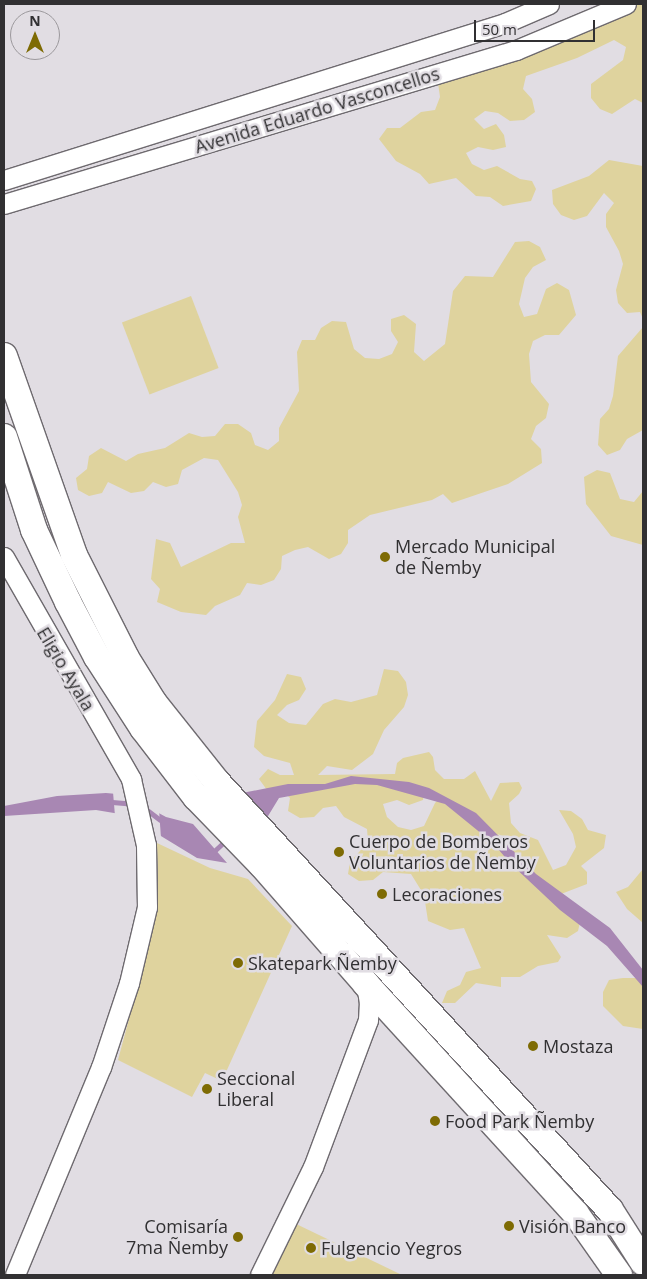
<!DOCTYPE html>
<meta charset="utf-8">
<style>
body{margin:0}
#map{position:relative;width:647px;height:1279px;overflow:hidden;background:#e1dde3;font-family:"Open Sans",sans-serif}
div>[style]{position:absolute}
.green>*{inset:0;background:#dfd39e;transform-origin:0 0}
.water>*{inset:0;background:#a887b3}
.pier>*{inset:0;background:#e1dde3}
.stream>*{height:5px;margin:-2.5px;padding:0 2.5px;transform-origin:2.5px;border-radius:2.5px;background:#a887b3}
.roads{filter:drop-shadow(1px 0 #6e6a6f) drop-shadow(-1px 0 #6e6a6f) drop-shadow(0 1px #6e6a6f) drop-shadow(0 -1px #6e6a6f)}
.minor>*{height:19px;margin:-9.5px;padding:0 9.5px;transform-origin:9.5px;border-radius:9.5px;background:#fff}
.highway>*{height:26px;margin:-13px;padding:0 13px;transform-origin:13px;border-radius:13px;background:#fff}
.dots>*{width:14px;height:14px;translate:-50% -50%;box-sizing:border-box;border:2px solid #e1dde3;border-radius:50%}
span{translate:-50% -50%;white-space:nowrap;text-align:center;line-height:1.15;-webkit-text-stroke:5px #e1dde3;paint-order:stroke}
.street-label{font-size:18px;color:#313032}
.poi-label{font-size:18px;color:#313032}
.left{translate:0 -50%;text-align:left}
.right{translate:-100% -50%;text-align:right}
.frame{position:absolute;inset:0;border:5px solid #313032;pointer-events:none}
.north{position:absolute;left:10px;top:10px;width:50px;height:50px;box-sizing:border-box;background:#e1dde3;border:1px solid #9b989c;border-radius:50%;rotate:0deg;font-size:14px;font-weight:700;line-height:20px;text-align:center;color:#313032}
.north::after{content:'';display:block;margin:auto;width:18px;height:22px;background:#7e6b04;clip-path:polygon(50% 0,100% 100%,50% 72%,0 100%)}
.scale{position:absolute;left:474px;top:20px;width:121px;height:22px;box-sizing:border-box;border:2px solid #313032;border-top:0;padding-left:6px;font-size:15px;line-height:18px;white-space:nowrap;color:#313032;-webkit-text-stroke:4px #e1dde3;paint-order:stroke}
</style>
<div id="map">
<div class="green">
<i style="clip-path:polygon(638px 4px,643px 4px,643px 103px,635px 99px,612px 114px,600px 109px,591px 98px,591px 84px,623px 60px,626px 47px,614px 40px,577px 58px,526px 76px,523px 89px,532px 99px,535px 112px,524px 120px,510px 121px,498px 113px,485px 111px,474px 119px,484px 129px,496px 124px,504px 135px,506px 147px,493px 150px,478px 147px,466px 153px,472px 164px,484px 170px,497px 166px,520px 179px,532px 181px,536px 189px,531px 201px,503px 206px,490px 197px,476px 196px,456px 178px,429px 184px,420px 174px,396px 161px,379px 139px,387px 128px,400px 128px,421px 112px,435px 110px,440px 97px,438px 83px,534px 46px,561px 42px,585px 27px)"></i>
<i style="clip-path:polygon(609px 160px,643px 166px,643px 319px,640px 312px,627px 313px,618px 303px,616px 290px,623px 264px,619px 251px,606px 227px,606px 214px,614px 203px,604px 193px,587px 216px,574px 220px,561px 215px,553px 204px,552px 190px,589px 176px)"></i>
<i style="clip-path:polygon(529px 241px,540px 247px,546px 260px,533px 267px,525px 278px,519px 304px,524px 317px,537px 314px,546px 289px,557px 283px,569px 290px,576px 315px,559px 335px,545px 335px,533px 341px,529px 354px,531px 382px,549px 404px,546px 418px,536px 426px,531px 439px,541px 449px,542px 463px,508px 484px,452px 503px,443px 494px,432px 500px,370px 515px,348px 530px,348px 543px,341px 554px,329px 559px,308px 547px,295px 550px,282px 556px,281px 569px,274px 580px,261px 585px,247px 583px,240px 595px,215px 606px,206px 615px,181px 612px,157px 602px,160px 589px,151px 579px,156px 539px,170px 543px,181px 567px,231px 543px,245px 543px,238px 517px,242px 505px,238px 492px,218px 460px,204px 458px,182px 470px,178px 484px,166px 487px,153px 482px,144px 491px,131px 493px,108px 482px,102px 493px,89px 496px,78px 490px,76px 478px,87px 469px,89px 456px,101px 448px,126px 461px,138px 454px,165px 448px,189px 433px,202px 437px,215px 436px,225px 424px,238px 424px,251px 433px,255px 445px,268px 450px,279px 441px,279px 428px,299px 391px,297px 352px,302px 340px,315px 340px,321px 328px,332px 321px,346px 322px,354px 349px,365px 358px,379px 359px,392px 354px,398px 342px,391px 331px,391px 319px,404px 315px,416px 324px,414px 352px,424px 361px,445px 344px,453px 291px,465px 276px,493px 277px,515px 242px)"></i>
<i style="left:191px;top:296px;width:77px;height:74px;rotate:69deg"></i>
<i style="clip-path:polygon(643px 327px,643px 430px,627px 439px,620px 450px,607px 455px,598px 445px,600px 419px,609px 409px,613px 396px,618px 356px)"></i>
<i style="clip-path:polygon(597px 470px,610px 473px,620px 499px,634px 502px,643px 491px,643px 545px,611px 536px,586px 504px,584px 477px)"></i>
<i style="clip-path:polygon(evenodd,384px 669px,398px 671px,406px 682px,408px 695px,404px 707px,384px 730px,373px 754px,352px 770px,327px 766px,318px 775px,395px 774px,397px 763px,403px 758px,429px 752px,433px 757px,435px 770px,444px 779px,464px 779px,475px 771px,491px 801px,500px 783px,519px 782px,522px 788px,519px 794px,509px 803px,511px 823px,520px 833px,538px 840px,553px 870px,566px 865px,576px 847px,573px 834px,559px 810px,571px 811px,582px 819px,588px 830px,606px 835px,604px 848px,581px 866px,587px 872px,587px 884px,561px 894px,581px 918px,578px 931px,567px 938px,547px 935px,561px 957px,558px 962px,538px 966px,520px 977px,501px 977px,501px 987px,476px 983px,455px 1003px,442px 1003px,447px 991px,460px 985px,466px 972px,481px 968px,464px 928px,450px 930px,428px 921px,424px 895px,411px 874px,383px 872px,373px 880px,359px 881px,348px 874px,350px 862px,368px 842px,367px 829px,344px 817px,336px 806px,323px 808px,314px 817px,300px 818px,288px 811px,290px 798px,281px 789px,267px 790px,259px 779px,268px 769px,280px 775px,294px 775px,290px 763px,264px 756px,254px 747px,257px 721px,275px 700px,287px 674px,301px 677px,306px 689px,299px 700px,287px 705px,277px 715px,289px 723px,306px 725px,323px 704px,335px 699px,351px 702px,377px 695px,384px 669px,425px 790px,442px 796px,435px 803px,424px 826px,411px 830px,398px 827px,387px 817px,383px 804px,397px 800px,409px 805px,423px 800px,425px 790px,384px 669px,498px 834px,516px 843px,518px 847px,502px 843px,498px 834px)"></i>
<i style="clip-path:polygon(157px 843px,210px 868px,248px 879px,292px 926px,222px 1081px,205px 1073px,192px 1097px,118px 1060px,149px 944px,158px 898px)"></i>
<i style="clip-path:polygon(643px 869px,643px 923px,627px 909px,616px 892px,628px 887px)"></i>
<i style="clip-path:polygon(623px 978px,643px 978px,643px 1029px,623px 1026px,603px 1006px,603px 992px,609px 980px)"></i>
<i style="clip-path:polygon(290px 1221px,402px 1275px,262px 1275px)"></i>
</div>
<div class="water">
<i style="clip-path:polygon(351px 776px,409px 782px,429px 788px,476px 813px,536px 874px,610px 928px,643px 970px,643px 987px,607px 946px,560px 910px,510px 863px,493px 843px,445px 804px,377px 785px,355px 784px,279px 798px,265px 821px,242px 793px,288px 784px,325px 784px)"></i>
<i style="clip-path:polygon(106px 793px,117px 794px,120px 814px,96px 810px,4px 816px,4px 806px,57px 796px)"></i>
<i style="clip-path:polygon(155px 811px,166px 817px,193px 824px,227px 863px,197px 858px,156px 833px)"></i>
</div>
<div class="pier">
<i style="clip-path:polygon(113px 792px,119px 794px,121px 817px,115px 816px)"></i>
<i style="clip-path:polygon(155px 808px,159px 810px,161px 838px,154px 833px)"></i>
</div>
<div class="stream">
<i style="left:112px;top:802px;width:21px;rotate:5deg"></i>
<i style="left:143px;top:807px;width:21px;rotate:37deg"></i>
<i style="left:211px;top:854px;width:22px;rotate:-43deg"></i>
</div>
<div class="roads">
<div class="minor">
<i style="left:4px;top:180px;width:525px;rotate:-17.4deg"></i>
<i style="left:505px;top:23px;width:48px;rotate:-23.4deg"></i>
<i style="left:4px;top:204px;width:535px;rotate:-16.74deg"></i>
<i style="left:516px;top:50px;width:119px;rotate:-22.7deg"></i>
<i style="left:4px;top:557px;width:256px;rotate:60.2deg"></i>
<i style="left:131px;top:779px;width:68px;rotate:77.2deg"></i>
<i style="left:146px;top:845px;width:62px;rotate:89.1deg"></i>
<i style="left:147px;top:907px;width:78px;rotate:103.3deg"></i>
<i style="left:129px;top:983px;width:89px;rotate:108.4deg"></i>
<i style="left:101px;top:1067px;width:225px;rotate:112.5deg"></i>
<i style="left:260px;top:1275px;width:120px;rotate:-63.9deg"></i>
<i style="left:313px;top:1167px;width:157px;rotate:-69.5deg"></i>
<i style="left:368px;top:1020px;width:17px;rotate:-87deg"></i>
<i style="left:369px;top:1003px;width:19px;rotate:-99deg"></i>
</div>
<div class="highway">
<i style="left:4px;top:356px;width:211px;rotate:70.6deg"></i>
<i style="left:74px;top:555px;width:115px;rotate:63.2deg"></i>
<i style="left:126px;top:658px;width:53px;rotate:58.1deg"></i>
<i style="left:154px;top:703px;width:100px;rotate:51.5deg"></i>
<i style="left:216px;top:781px;width:582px;rotate:47.44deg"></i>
<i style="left:610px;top:1210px;width:62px;rotate:57.6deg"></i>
<i style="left:4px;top:437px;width:98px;rotate:72.1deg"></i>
<i style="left:34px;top:530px;width:80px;rotate:64.7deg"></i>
<i style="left:68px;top:602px;width:62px;rotate:62.2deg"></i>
<i style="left:97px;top:657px;width:85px;rotate:57.1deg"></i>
<i style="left:143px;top:728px;width:87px;rotate:52.5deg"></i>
<i style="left:196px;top:797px;width:95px;rotate:45.9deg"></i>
<i style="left:262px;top:865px;width:158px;rotate:48.8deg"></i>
<i style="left:366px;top:984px;width:311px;rotate:47.6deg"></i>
<i style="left:576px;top:1214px;width:75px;rotate:54.8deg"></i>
</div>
</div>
<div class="dots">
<i style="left:385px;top:557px;background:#7e6b04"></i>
<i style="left:339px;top:852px;background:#7e6b04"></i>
<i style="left:382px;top:894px;background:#7e6b04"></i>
<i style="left:238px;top:963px;background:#7e6b04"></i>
<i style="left:533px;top:1046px;background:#7e6b04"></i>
<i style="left:207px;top:1089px;background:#7e6b04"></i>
<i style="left:435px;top:1121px;background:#7e6b04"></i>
<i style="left:509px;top:1226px;background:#7e6b04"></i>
<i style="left:238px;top:1237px;background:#7e6b04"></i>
<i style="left:311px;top:1248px;background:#7e6b04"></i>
</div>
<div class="street-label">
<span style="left:317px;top:110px;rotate:-17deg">Avenida Eduardo Vasconcellos</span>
<span style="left:66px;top:669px;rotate:59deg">Eligio Ayala</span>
</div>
<div class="poi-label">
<span class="left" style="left:395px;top:557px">Mercado Municipal<br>de Ñemby</span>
<span class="left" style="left:349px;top:852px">Cuerpo de Bomberos<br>Voluntarios de Ñemby</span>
<span class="left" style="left:392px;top:894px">Lecoraciones</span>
<span class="left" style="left:248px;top:963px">Skatepark Ñemby</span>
<span class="left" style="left:543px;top:1046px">Mostaza</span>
<span class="left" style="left:217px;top:1089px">Seccional<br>Liberal</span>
<span class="left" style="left:445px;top:1121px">Food Park Ñemby</span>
<span class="left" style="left:519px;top:1226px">Visión Banco</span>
<span class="right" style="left:228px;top:1237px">Comisaría<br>7ma Ñemby</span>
<span class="left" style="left:321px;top:1248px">Fulgencio Yegros</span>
</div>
<div class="frame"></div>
<div class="north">N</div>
<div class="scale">50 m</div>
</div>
